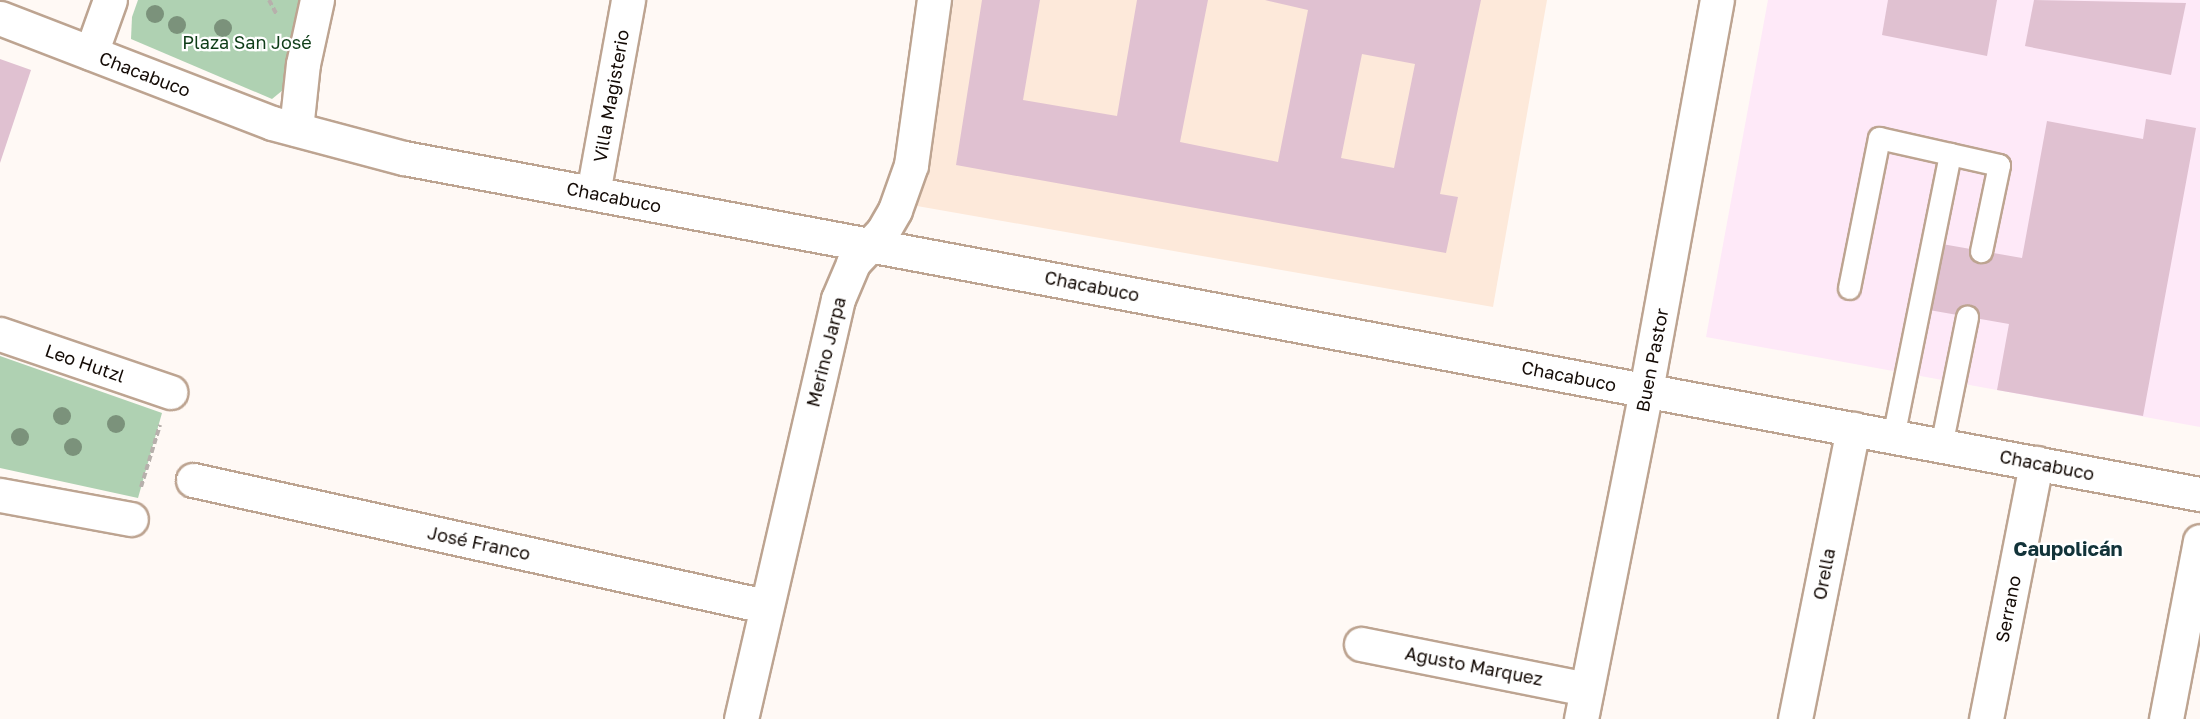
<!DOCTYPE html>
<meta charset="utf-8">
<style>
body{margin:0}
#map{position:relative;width:2200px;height:719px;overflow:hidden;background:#fff9f5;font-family:"Golos Text",sans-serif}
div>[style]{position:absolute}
.built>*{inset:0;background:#fde9da}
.medical>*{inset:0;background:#fee9f8}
.green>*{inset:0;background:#afd1b2}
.building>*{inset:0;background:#e0c1d1}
.path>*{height:4px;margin-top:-2px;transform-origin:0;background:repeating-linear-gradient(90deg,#b7b0ac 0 6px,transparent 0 9px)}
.roads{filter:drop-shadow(2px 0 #bda491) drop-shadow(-2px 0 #bda491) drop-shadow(0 2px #bda491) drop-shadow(0 -2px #bda491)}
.service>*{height:21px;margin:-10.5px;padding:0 10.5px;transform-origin:10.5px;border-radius:10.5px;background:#fff}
.minor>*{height:33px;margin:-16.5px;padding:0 16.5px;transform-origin:16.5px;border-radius:16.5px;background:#fff}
.trees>*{width:18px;height:18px;margin:-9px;border-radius:50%;background:#7b927b}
span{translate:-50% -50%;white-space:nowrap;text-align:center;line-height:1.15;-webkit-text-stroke:4.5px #fff;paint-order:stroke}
.park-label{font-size:18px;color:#0f3d18}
.street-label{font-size:18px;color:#130a05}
.neighbourhood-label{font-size:20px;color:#123339;font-weight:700}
</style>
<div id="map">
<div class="built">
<i style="clip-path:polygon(954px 0,1547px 0,1493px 307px,917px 206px)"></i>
</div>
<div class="medical">
<i style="clip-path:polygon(1768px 0,2200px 0,2200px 427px,1706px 337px)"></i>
</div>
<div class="green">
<i style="clip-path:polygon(138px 0,303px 0,283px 90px,272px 99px,131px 39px,132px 17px)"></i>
<i style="clip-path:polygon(0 356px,162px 413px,138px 498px,0 468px)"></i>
</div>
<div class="building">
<i style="clip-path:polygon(evenodd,982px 0,1040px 0,1023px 100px,1117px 116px,1137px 0,1208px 0,1180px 142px,1278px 162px,1308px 10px,1265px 0,1481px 0,1440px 194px,1458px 197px,1446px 253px,956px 165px,982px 0,1362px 54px,1415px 64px,1394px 168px,1341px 158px,1362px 54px)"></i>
<i style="clip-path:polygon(1888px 0,1997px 0,1987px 56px,1882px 35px)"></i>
<i style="clip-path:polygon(2034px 0,2186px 3px,2171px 75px,2025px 46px)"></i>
<i style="clip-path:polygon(0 59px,31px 70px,0 163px)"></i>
<i style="clip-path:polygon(2146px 119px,2196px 128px,2143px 416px,1997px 390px,2009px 324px,1929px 310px,1942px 244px,2022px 258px,2047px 121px,2143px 139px)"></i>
</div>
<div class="path">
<i style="left:269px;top:0;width:17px;rotate:62deg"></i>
<i style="left:141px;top:487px;width:65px;rotate:-73deg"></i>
</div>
<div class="roads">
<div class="service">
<i style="left:1849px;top:288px;width:153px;rotate:-78.7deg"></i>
<i style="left:1879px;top:138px;width:123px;rotate:12.7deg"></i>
<i style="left:1999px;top:165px;width:88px;rotate:101.8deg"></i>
<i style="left:1893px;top:437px;width:289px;rotate:-78.6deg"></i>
<i style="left:1941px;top:446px;width:132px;rotate:-78.6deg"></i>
</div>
<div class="minor">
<i style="left:0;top:18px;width:292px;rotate:21.1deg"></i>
<i style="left:272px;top:123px;width:137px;rotate:14.9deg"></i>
<i style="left:404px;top:158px;width:1827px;rotate:10.6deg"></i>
<i style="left:91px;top:53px;width:56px;rotate:-70.3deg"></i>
<i style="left:296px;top:129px;width:65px;rotate:-83.9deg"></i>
<i style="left:303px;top:64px;width:66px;rotate:-77.7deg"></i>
<i style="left:593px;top:193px;width:196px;rotate:-79.7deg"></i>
<i style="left:0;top:334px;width:180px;rotate:18.8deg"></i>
<i style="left:193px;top:480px;width:586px;rotate:12.42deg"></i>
<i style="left:0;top:495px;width:133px;rotate:10.4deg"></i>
<i style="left:1361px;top:644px;width:230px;rotate:11.3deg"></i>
<i style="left:741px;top:719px;width:431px;rotate:-77deg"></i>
<i style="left:838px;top:299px;width:39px;rotate:-67deg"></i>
<i style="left:853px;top:263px;width:44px;rotate:-46.8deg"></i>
<i style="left:883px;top:231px;width:24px;rotate:-60deg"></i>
<i style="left:895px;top:210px;width:48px;rotate:-70.4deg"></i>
<i style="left:911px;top:165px;width:167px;rotate:-82.1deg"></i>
<i style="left:1581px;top:719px;width:335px;rotate:-78.8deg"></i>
<i style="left:1646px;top:390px;width:396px;rotate:-79.7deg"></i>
<i style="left:1795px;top:719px;width:296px;rotate:-78.7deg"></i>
<i style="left:1986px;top:719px;width:261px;rotate:-78.9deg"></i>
<i style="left:2166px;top:719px;width:181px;rotate:-79.2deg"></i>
</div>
</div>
<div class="trees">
<i style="left:155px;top:14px"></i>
<i style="left:177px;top:25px"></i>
<i style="left:223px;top:28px"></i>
<i style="left:62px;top:416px"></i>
<i style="left:116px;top:424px"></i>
<i style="left:20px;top:437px"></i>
<i style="left:73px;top:447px"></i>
</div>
<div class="park-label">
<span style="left:247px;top:42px">Plaza San José</span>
</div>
<div class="street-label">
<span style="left:145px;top:74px;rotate:21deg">Chacabuco</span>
<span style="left:611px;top:96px;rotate:-80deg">Villa Magisterio</span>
<span style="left:614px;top:197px;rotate:11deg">Chacabuco</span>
<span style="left:1092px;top:286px;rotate:11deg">Chacabuco</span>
<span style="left:826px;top:352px;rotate:-76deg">Merino Jarpa</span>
<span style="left:1652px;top:360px;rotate:-79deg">Buen Pastor</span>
<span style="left:85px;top:363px;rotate:19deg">Leo Hutzl</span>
<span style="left:1569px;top:376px;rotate:11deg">Chacabuco</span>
<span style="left:2047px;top:465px;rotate:11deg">Chacabuco</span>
<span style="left:479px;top:543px;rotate:12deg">José Franco</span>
<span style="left:1824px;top:574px;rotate:-79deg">Orella</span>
<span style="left:2008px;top:609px;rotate:-79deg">Serrano</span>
<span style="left:1474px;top:666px;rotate:11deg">Agusto Marquez</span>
</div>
<div class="neighbourhood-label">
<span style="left:2068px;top:548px">Caupolicán</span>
</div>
</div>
